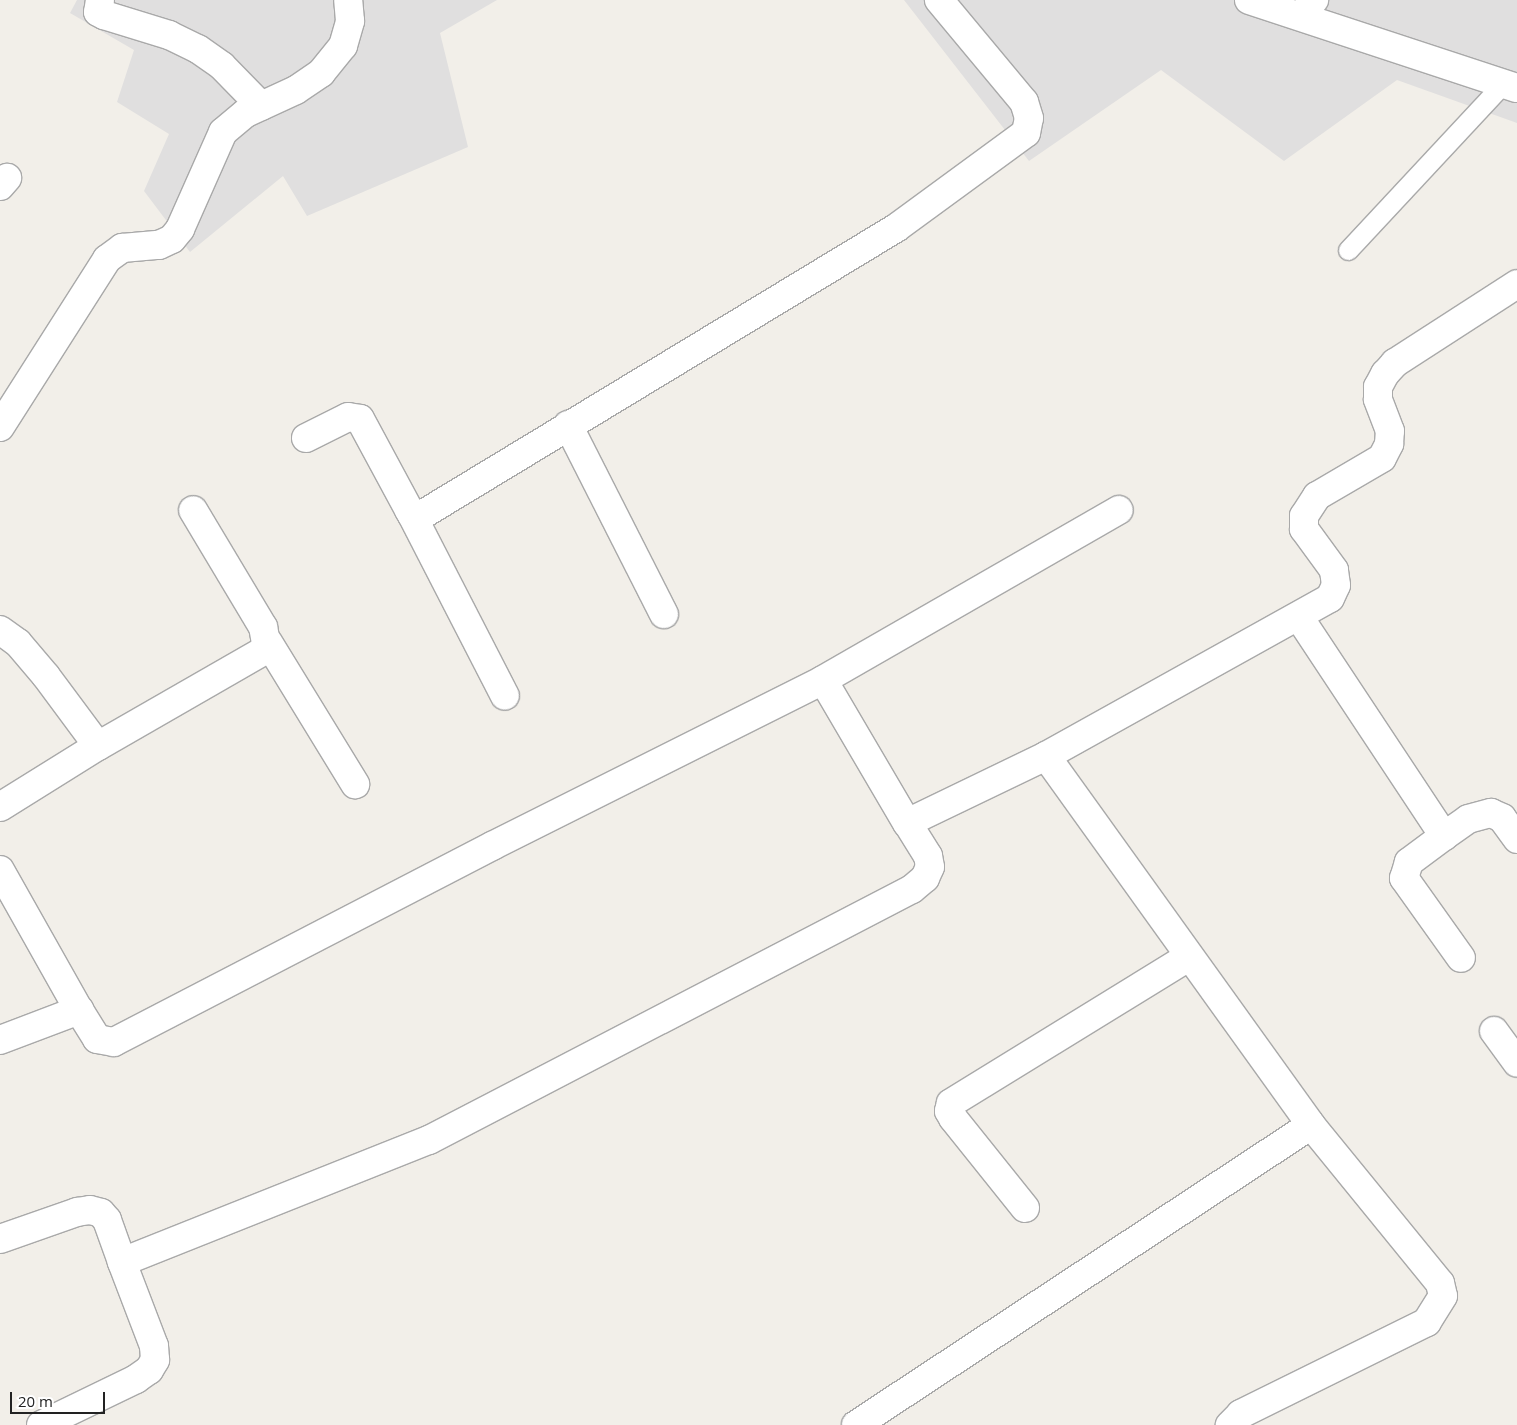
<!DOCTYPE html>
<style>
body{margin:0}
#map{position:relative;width:1517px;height:1425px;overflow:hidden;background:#f2efe9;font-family:"Open Sans",sans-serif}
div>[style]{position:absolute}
.residential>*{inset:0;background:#e0dfdf}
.roads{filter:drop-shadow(1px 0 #a9a9a9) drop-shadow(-1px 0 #a9a9a9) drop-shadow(0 1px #a9a9a9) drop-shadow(0 -1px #a9a9a9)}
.service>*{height:19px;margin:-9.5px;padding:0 9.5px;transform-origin:9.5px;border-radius:9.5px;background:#fff}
.minor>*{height:28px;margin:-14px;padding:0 14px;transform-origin:14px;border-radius:14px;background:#fff}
.tertiary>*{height:28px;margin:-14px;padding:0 14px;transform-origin:14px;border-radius:14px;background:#fff}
span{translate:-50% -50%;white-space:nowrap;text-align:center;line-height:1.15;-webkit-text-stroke:4.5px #fff;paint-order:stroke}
.scale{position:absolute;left:10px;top:1392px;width:95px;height:22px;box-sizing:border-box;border:2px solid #222;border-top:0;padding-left:6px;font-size:15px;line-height:18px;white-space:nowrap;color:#222;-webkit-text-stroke:4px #fff;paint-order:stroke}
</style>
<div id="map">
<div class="residential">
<i style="clip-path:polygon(77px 0,497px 0,440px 33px,468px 147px,307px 216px,283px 176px,190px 252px,144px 191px,169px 134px,117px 102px,134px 50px,70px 13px)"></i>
<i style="clip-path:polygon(904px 0,1517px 0,1517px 123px,1397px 80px,1284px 161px,1161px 70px,1029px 161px)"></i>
</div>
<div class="roads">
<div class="service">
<i style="left:1348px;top:250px;width:227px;rotate:-47deg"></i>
</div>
<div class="minor">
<i style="left:100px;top:0;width:12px;rotate:99deg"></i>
<i style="left:98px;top:12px;width:7px;rotate:27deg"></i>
<i style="left:104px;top:15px;width:68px;rotate:17.1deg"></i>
<i style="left:169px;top:35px;width:32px;rotate:26deg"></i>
<i style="left:198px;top:49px;width:29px;rotate:35deg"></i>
<i style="left:222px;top:66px;width:56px;rotate:45.7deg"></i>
<i style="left:1301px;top:16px;width:21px;rotate:-51deg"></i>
<i style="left:0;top:186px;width:11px;rotate:-49deg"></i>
<i style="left:568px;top:425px;width:212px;rotate:63.1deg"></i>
<i style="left:0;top:427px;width:199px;rotate:-57.5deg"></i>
<i style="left:107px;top:259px;width:19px;rotate:-36deg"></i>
<i style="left:122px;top:248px;width:37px;rotate:-5deg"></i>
<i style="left:159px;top:245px;width:14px;rotate:-25deg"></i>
<i style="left:172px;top:239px;width:13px;rotate:-51deg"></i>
<i style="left:180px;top:229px;width:106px;rotate:-66.1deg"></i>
<i style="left:223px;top:132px;width:30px;rotate:-40deg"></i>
<i style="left:246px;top:113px;width:55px;rotate:-24.7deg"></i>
<i style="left:296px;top:90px;width:30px;rotate:-34deg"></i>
<i style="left:321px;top:73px;width:35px;rotate:-51deg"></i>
<i style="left:343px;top:46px;width:26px;rotate:-74deg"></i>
<i style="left:350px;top:21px;width:21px;rotate:-95deg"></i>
<i style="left:306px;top:438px;width:47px;rotate:-26.6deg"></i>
<i style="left:348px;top:417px;width:12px;rotate:9deg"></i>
<i style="left:360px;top:419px;width:103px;rotate:61.7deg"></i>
<i style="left:409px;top:510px;width:6px;rotate:59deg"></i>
<i style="left:412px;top:515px;width:13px;rotate:-9deg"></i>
<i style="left:425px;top:513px;width:551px;rotate:-31.18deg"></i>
<i style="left:896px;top:228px;width:161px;rotate:-36.2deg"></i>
<i style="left:1026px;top:133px;width:15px;rotate:-79deg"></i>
<i style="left:1029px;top:118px;width:17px;rotate:-107deg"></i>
<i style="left:1024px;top:102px;width:133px;rotate:-129.8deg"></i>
<i style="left:412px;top:515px;width:203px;rotate:62.8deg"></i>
<i style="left:1299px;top:617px;width:263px;rotate:56.5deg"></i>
<i style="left:1444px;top:836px;width:29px;rotate:-35deg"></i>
<i style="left:1468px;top:819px;width:24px;rotate:-15deg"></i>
<i style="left:1491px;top:813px;width:12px;rotate:24deg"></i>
<i style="left:1502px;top:818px;width:26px;rotate:54deg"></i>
<i style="left:0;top:630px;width:22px;rotate:36deg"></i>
<i style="left:18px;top:643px;width:43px;rotate:49.7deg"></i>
<i style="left:46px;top:676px;width:87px;rotate:53.4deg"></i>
<i style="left:268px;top:642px;width:167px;rotate:58.5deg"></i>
<i style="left:823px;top:680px;width:341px;rotate:-29.9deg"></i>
<i style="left:1046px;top:756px;width:454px;rotate:54.3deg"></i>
<i style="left:1311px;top:1125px;width:204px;rotate:50.8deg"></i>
<i style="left:1440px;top:1283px;width:13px;rotate:77deg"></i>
<i style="left:1443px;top:1296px;width:31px;rotate:122deg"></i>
<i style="left:1427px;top:1322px;width:208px;rotate:153.7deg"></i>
<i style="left:1241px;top:1414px;width:16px;rotate:135deg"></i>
<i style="left:0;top:807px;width:115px;rotate:-31.9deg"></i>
<i style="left:98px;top:746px;width:195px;rotate:-29.9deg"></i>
<i style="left:267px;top:649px;width:22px;rotate:-100deg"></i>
<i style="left:263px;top:627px;width:136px;rotate:-120.9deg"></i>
<i style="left:1444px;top:836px;width:44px;rotate:143.4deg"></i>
<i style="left:1409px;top:862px;width:17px;rotate:107deg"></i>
<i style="left:1404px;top:878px;width:98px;rotate:54.5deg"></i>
<i style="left:0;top:870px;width:161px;rotate:60.6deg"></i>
<i style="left:1494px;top:1031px;width:39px;rotate:54deg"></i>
<i style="left:0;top:1040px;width:85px;rotate:-20.8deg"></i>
<i style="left:79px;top:1010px;width:34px;rotate:58deg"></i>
<i style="left:97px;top:1039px;width:17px;rotate:10deg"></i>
<i style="left:114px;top:1042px;width:426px;rotate:-27.4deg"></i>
<i style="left:492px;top:846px;width:370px;rotate:-26.6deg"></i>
<i style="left:823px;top:680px;width:166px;rotate:59.6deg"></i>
<i style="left:1025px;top:1208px;width:115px;rotate:-128.7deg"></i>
<i style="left:953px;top:1118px;width:8px;rotate:-120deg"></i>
<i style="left:949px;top:1111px;width:8px;rotate:-76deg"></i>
<i style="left:951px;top:1103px;width:278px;rotate:-31.6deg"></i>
<i style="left:0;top:1239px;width:82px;rotate:-19.3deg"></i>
<i style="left:77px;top:1212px;width:13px;rotate:-9deg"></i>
<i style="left:90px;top:1210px;width:11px;rotate:15deg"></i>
<i style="left:101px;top:1213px;width:9px;rotate:49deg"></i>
<i style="left:107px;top:1220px;width:45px;rotate:70.3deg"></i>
<i style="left:41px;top:1425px;width:106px;rotate:-25.8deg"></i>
<i style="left:136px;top:1379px;width:16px;rotate:-35deg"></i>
<i style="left:149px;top:1370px;width:12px;rotate:-59deg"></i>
<i style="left:155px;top:1360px;width:14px;rotate:-94deg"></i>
<i style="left:154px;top:1346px;width:90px;rotate:-110.9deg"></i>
<i style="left:122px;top:1262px;width:330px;rotate:-21.7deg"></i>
<i style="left:429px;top:1140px;width:544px;rotate:-27.46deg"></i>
<i style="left:912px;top:889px;width:17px;rotate:-40deg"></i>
<i style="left:925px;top:878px;width:12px;rotate:-66deg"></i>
<i style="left:930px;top:867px;width:11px;rotate:-100deg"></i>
<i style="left:928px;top:856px;width:39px;rotate:-122deg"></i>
<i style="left:907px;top:823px;width:154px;rotate:-25.7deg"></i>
<i style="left:1046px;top:756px;width:325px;rotate:-29.1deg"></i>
<i style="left:1330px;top:598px;width:14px;rotate:-65deg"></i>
<i style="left:1336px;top:585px;width:15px;rotate:-98deg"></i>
<i style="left:1334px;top:570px;width:51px;rotate:-126.2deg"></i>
<i style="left:1304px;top:529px;width:13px;rotate:-90deg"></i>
<i style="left:1304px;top:516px;width:24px;rotate:-57deg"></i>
<i style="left:1317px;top:496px;width:75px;rotate:-30.3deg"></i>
<i style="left:1382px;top:458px;width:16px;rotate:-63deg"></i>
<i style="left:1389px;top:444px;width:13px;rotate:-86deg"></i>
<i style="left:1390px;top:431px;width:34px;rotate:-111deg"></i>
<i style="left:1378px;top:399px;width:12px;rotate:-90deg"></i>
<i style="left:1378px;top:387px;width:15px;rotate:-62deg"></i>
<i style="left:1385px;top:374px;width:15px;rotate:-48deg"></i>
<i style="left:1395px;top:363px;width:145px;rotate:-32.9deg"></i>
<i style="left:856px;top:1425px;width:545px;rotate:-33.4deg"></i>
</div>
<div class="tertiary">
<i style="left:1249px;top:0;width:282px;rotate:18.2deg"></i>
</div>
</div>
<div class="scale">20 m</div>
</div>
